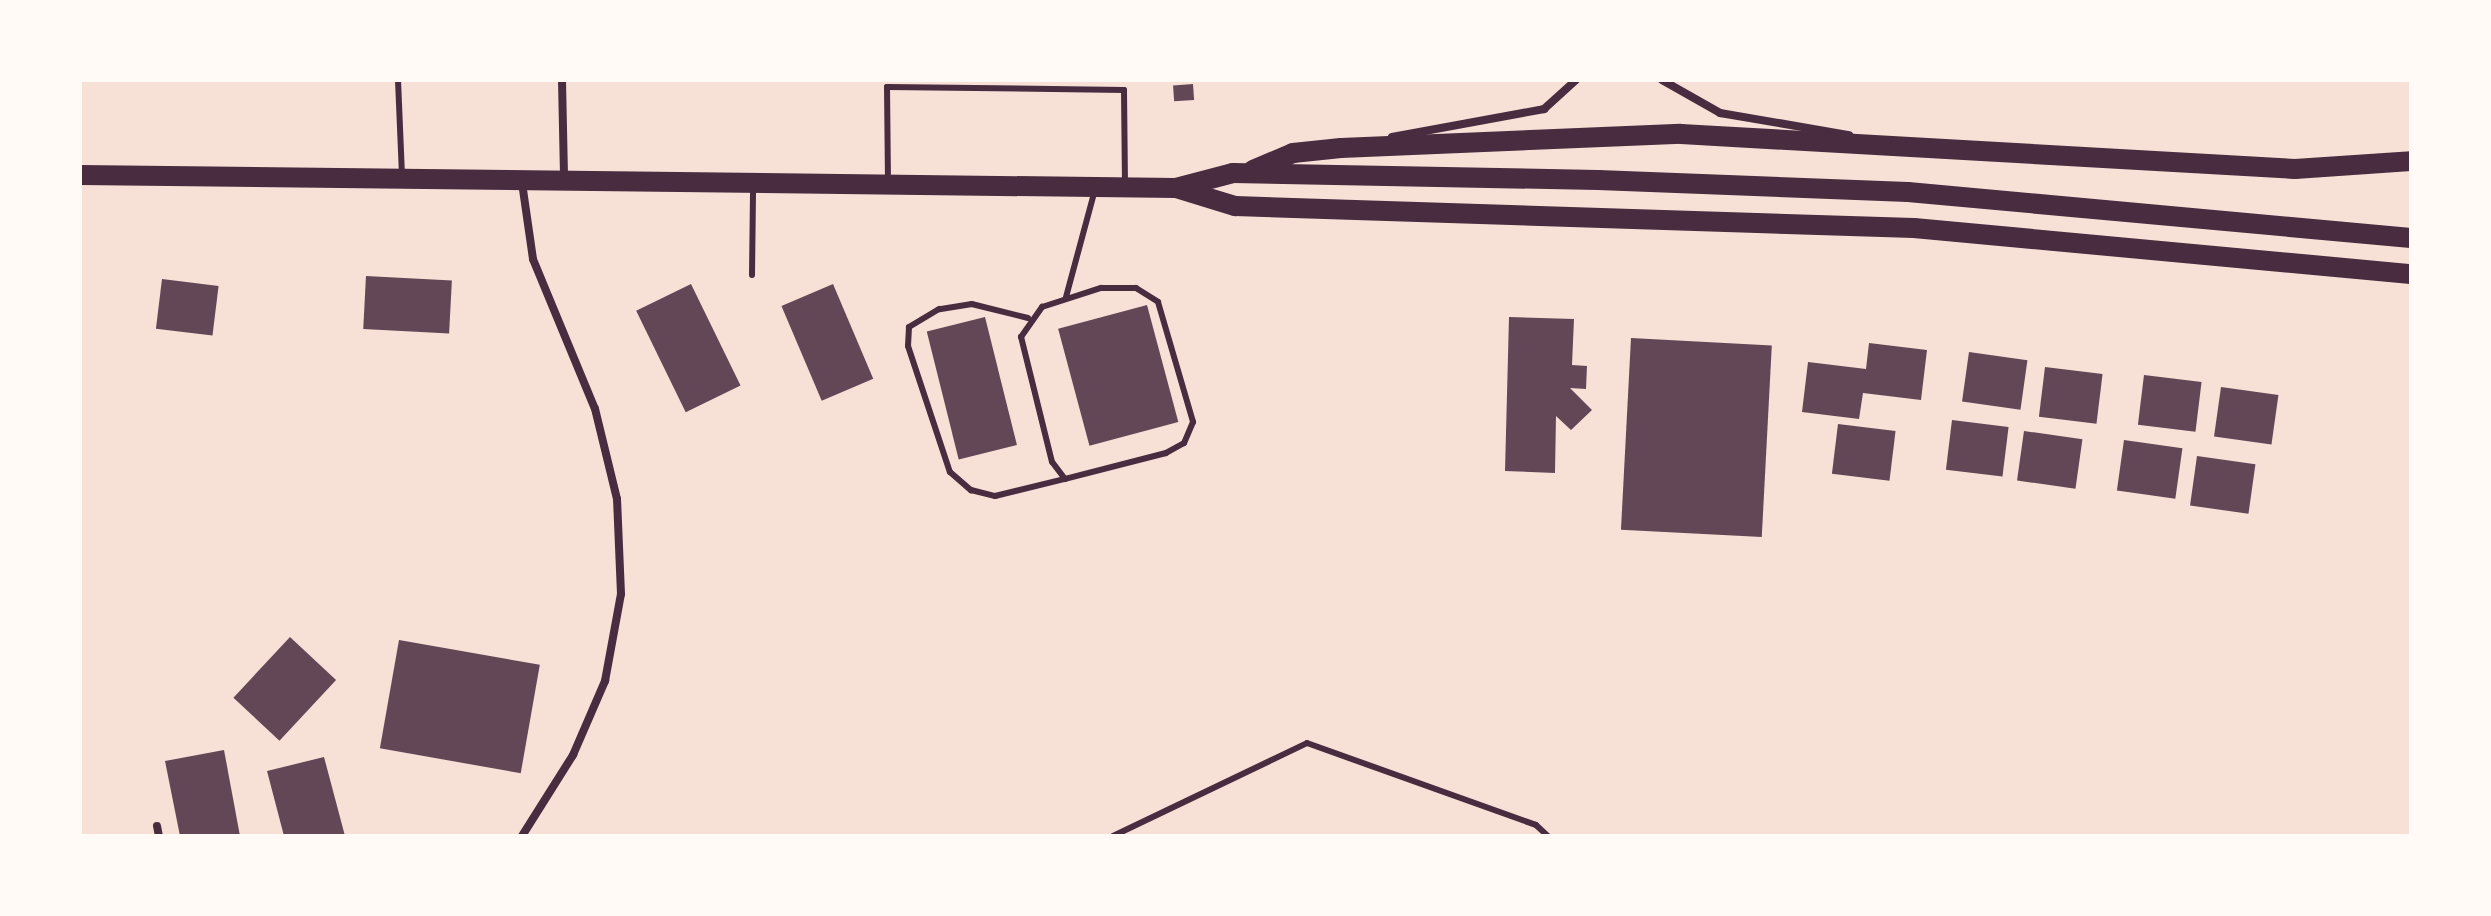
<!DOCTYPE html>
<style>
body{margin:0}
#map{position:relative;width:2491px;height:916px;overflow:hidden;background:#f7e1d7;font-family:"Varela Round",sans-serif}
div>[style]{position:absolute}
.building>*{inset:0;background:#644757;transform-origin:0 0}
.service>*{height:6px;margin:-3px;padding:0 3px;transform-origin:3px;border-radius:3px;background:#4a2c40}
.minor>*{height:8px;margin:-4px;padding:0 4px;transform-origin:4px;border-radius:4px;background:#4a2c40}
.primary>*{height:20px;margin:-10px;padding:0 10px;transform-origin:10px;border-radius:10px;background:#4a2c40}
span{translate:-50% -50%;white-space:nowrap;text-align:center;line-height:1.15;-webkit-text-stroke:6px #fffaf5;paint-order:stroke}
.frame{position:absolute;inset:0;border:82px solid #fffaf5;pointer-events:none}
</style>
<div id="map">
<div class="building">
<i style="left:1193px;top:84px;width:16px;height:20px;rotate:86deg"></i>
<i style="left:366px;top:276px;width:86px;height:53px;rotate:3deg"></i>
<i style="left:162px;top:279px;width:57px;height:50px;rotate:7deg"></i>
<i style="left:691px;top:284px;width:113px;height:61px;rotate:64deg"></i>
<i style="left:833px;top:284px;width:103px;height:56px;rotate:67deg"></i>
<i style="left:1147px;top:305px;width:121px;height:92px;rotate:75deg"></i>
<i style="left:985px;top:317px;width:132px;height:60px;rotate:76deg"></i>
<i style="clip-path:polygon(1509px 317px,1574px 319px,1572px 365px,1587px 366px,1586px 389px,1570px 388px,1592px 410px,1571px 430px,1556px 416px,1555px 473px,1505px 471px)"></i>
<i style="left:1631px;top:338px;width:141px;height:192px;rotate:3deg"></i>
<i style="clip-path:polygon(1869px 343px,1927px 350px,1921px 400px,1863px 393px,1859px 419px,1802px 412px,1808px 362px,1866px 369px)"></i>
<i style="left:1969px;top:352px;width:59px;height:50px;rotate:8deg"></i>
<i style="left:2045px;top:367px;width:58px;height:50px;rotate:7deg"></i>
<i style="left:2144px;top:375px;width:58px;height:50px;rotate:7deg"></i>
<i style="left:2221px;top:387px;width:58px;height:50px;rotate:8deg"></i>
<i style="left:1952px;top:420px;width:57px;height:50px;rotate:7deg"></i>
<i style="left:1838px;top:424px;width:58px;height:50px;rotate:7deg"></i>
<i style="left:2024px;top:431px;width:59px;height:50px;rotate:8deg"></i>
<i style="left:2124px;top:440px;width:59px;height:51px;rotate:8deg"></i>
<i style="left:2197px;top:456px;width:59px;height:50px;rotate:8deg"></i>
<i style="left:290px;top:637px;width:63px;height:83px;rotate:43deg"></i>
<i style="left:399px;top:640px;width:143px;height:110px;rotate:10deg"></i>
<i style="clip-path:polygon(224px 750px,240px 836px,180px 836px,165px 761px)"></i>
<i style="clip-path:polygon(324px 757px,345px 836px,284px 836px,267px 771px)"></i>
</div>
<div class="service">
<i style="left:398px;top:80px;width:94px;rotate:87.6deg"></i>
<i style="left:888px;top:182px;width:95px;rotate:-90.6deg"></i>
<i style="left:887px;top:87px;width:237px;rotate:0.7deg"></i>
<i style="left:1124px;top:90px;width:94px;rotate:89.4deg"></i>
<i style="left:752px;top:275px;width:88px;rotate:-89.3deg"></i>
<i style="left:1101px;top:288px;width:35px"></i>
<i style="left:1136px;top:288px;width:26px;rotate:32deg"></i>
<i style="left:1158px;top:302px;width:125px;rotate:73.7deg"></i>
<i style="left:1193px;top:422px;width:23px;rotate:113deg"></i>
<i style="left:1184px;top:443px;width:21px;rotate:151deg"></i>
<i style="left:1166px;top:453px;width:104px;rotate:165.6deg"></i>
<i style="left:1065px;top:479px;width:21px;rotate:-127deg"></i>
<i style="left:1052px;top:462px;width:129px;rotate:-103.9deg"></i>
<i style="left:1021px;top:337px;width:37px;rotate:-55deg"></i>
<i style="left:1042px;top:307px;width:62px;rotate:-17.9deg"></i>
<i style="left:1066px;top:297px;width:108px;rotate:-74.9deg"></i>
<i style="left:1028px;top:318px;width:58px;rotate:-166deg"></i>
<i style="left:972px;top:304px;width:33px;rotate:171deg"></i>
<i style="left:939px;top:309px;width:35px;rotate:149deg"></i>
<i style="left:909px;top:327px;width:19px;rotate:93deg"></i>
<i style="left:908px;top:346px;width:133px;rotate:71.6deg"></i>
<i style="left:950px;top:472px;width:28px;rotate:41deg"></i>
<i style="left:971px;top:490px;width:25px;rotate:14deg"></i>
<i style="left:995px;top:496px;width:72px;rotate:-13.7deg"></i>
<i style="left:1113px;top:836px;width:215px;rotate:-25.6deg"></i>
<i style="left:1307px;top:743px;width:243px;rotate:19.7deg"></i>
<i style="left:1536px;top:825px;width:16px;rotate:43deg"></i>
</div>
<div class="minor">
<i style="left:562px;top:80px;width:98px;rotate:88.8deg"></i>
<i style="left:1662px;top:80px;width:67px;rotate:29.6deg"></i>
<i style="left:1720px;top:113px;width:131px;rotate:9.7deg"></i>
<i style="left:1392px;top:137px;width:155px;rotate:-10.4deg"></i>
<i style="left:1544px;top:109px;width:43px;rotate:-42.2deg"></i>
<i style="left:157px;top:826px;width:10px;rotate:79deg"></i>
<i style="left:522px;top:836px;width:96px;rotate:-57.8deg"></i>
<i style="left:573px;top:755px;width:81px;rotate:-66.6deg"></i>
<i style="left:605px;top:681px;width:88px;rotate:-79.6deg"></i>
<i style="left:621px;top:594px;width:95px;rotate:-92.4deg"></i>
<i style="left:617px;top:499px;width:93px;rotate:-103.7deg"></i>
<i style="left:595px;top:409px;width:162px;rotate:-112.5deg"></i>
<i style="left:533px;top:259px;width:77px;rotate:-98.2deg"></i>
</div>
<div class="primary">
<i style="left:1253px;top:170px;width:43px;rotate:-23deg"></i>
<i style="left:1293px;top:153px;width:48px;rotate:-5.9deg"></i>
<i style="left:1341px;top:148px;width:340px;rotate:-2.4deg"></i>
<i style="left:1681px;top:134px;width:615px;rotate:3.26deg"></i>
<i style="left:2295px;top:169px;width:116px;rotate:-3.9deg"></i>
<i style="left:80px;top:175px;width:1096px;rotate:0.68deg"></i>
<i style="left:1176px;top:188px;width:59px;rotate:-14.7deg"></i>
<i style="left:1233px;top:173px;width:365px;rotate:1.1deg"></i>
<i style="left:1598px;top:180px;width:310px;rotate:2.2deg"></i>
<i style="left:1908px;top:192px;width:505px;rotate:5.23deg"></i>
<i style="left:1176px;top:188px;width:62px;rotate:17deg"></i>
<i style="left:1235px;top:206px;width:679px;rotate:1.86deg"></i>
<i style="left:1914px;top:228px;width:499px;rotate:5.3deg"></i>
</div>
<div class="frame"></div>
</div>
